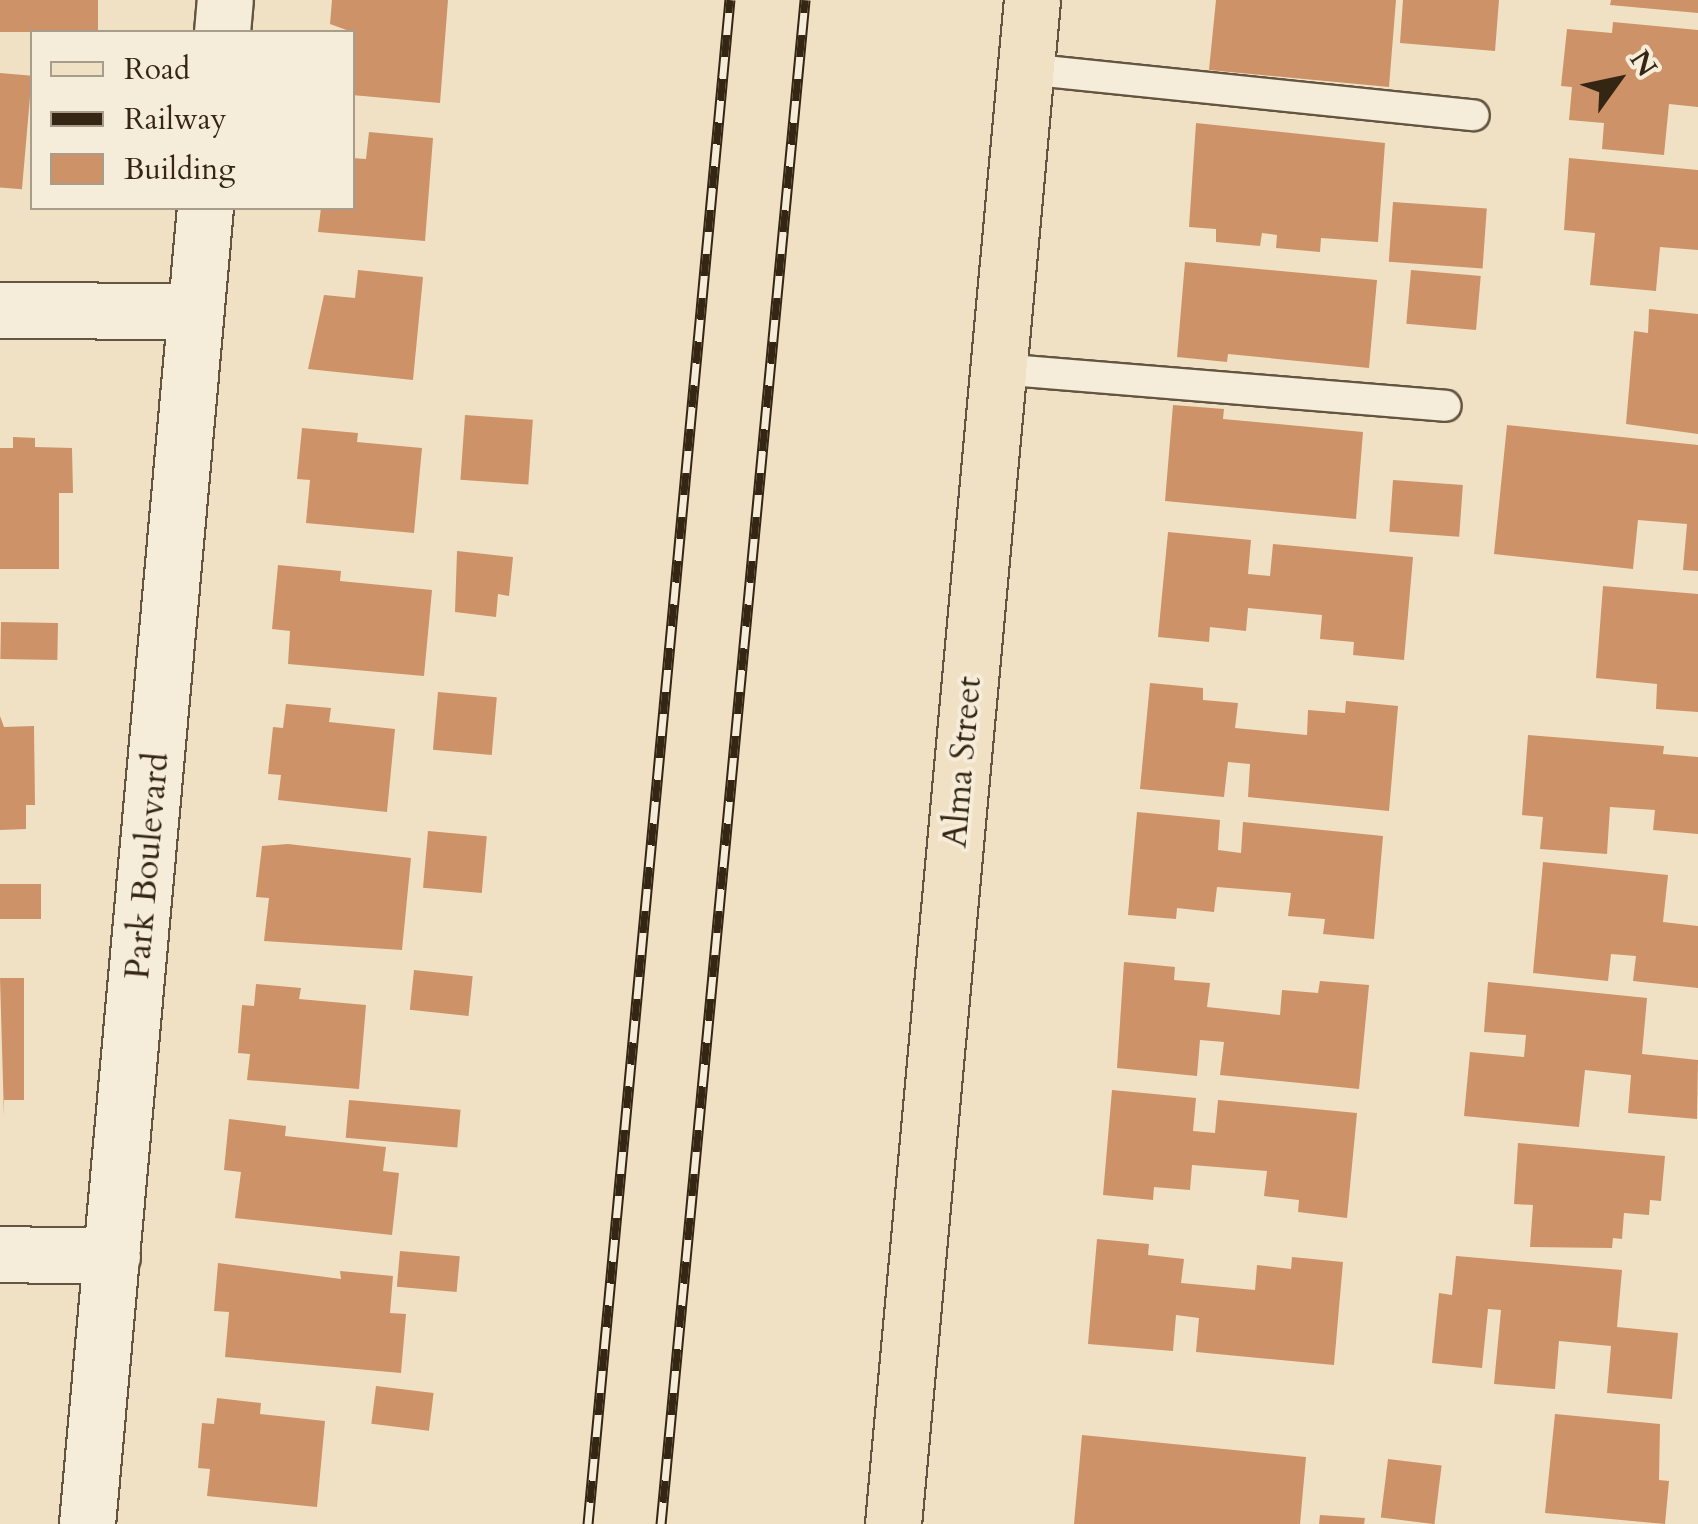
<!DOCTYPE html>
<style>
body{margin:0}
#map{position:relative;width:1698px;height:1524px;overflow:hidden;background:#f0e1c5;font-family:Cardo,serif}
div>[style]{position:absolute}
.building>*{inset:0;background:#cd9268;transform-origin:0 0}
.roads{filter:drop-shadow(2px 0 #635540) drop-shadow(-2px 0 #635540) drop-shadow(0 2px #635540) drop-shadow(0 -2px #635540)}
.service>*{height:30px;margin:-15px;padding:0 15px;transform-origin:15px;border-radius:15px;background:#f5ecd9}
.minor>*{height:55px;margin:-27.5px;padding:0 27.5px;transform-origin:27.5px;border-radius:27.5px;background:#f5ecd9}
.primary>*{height:55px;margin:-27.5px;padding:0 27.5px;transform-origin:27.5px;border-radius:27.5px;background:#f0e1c5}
.rail>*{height:11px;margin-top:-5.5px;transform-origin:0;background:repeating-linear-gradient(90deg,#f5ecd9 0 22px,#342613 0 44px);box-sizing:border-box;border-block:2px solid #342613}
span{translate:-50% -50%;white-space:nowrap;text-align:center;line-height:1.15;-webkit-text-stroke:8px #f5ecd9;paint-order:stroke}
.street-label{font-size:35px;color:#342613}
.legend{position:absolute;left:30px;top:30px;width:325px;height:180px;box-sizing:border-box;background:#f5ecd9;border:2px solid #a89d8a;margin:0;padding:12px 18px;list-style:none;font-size:30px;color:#342613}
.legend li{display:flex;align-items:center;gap:20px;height:50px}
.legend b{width:50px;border:2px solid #a89d8a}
.north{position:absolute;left:1568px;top:30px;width:100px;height:100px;-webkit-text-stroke:8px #f5ecd9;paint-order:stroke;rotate:57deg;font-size:28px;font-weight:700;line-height:40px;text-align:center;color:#342613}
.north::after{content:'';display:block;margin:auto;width:35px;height:45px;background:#342613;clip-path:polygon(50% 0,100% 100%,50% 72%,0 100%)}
</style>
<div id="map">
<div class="building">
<i style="left:0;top:0;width:98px;height:32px"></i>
<i style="clip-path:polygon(332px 0,448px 0,440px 103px,352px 95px,352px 32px,330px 24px)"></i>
<i style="clip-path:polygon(1216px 0,1396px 0,1389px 87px,1209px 70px)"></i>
<i style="clip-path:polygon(1403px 0,1499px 0,1495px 51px,1400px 43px)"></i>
<i style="clip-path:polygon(1611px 0,1698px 0,1698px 13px,1610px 5px)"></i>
<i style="clip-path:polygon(1613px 22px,1698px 30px,1698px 107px,1669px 104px,1664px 155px,1602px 149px,1604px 123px,1569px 120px,1572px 87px,1561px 86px,1567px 29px,1612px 33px)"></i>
<i style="left:0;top:73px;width:32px;height:114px;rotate:5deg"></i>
<i style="clip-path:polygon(1196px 123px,1385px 143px,1378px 242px,1321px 238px,1320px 252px,1276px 248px,1277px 235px,1262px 233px,1260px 246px,1216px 242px,1216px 229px,1189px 227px)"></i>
<i style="clip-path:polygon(369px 132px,433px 138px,425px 241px,318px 232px,321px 208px,352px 208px,352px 158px,366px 159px)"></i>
<i style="clip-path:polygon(1569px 158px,1698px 170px,1698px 250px,1660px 247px,1656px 291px,1590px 285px,1595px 233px,1564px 230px)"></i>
<i style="left:1393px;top:202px;width:94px;height:60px;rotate:4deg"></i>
<i style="clip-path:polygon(1185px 262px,1377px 280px,1369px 368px,1228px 354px,1227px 362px,1177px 357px)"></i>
<i style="clip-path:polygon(358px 270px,423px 277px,413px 380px,308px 369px,324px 295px,355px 298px)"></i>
<i style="left:1411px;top:270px;width:70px;height:54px;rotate:5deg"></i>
<i style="clip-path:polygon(1649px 309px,1698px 314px,1698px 434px,1626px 424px,1634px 331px,1648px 333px)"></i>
<i style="clip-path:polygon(1173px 405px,1224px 409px,1223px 419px,1363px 432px,1356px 519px,1165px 501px)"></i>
<i style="left:465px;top:415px;width:68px;height:65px;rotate:4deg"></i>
<i style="clip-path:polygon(1507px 425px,1698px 445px,1698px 571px,1683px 570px,1687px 524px,1638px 520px,1633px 569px,1494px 554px)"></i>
<i style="clip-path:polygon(302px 428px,358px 433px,357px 442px,422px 448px,414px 533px,306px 523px,310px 480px,297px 479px)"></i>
<i style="clip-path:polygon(13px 437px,35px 438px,35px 447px,72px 448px,73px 493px,59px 493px,59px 569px,0 569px,0 448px,13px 448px)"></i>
<i style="left:1393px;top:480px;width:70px;height:52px;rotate:4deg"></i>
<i style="clip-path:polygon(1168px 532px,1251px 540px,1248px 574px,1270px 576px,1273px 544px,1413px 557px,1404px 660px,1353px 655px,1354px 642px,1320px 639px,1322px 615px,1248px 608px,1246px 631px,1210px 627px,1209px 642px,1158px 637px)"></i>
<i style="clip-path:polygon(457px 551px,513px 557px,509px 596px,498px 594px,496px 617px,455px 612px)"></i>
<i style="clip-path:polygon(278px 565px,341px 571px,340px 581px,432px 590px,424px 676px,288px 664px,290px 631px,272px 629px)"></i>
<i style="clip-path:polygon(1603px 586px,1698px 594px,1698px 712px,1656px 709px,1657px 684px,1596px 678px)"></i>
<i style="left:1px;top:622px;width:57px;height:37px;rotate:1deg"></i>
<i style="clip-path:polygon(1150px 683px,1203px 688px,1203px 700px,1238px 703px,1235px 728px,1307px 735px,1308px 710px,1345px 713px,1346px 701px,1398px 706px,1389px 811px,1248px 797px,1250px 764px,1228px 762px,1224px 797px,1140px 789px)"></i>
<i style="left:438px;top:692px;width:59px;height:58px;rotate:5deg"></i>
<i style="clip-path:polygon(286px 704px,331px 708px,329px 722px,395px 729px,387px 812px,278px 800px,281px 775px,268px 774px,273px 727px,283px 728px)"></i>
<i style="clip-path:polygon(0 716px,4px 727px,34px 726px,35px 805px,26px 805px,26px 829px,0 830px)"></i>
<i style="clip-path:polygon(1528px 735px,1664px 746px,1663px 754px,1698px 757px,1698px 834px,1653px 830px,1655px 810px,1610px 807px,1607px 854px,1540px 849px,1543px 817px,1522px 815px)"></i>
<i style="clip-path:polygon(1137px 812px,1220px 820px,1218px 850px,1241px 853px,1243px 822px,1383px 836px,1374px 939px,1323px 934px,1325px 919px,1288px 916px,1291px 893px,1217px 887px,1214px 912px,1177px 908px,1176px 919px,1128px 915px)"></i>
<i style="left:428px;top:831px;width:59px;height:57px;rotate:5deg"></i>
<i style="clip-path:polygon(288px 844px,411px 858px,402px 950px,264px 941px,269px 898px,256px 897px,262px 846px)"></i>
<i style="clip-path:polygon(1543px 862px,1668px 875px,1663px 922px,1698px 926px,1698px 988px,1633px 981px,1636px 956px,1611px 954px,1608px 981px,1533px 973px)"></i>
<i style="left:0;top:884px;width:41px;height:35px"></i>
<i style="clip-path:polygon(1124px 962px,1175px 967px,1174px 980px,1210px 983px,1207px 1007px,1280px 1015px,1282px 990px,1318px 993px,1320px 981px,1369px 985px,1359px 1089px,1220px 1075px,1224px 1042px,1200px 1040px,1197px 1076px,1117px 1068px)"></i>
<i style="left:414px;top:970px;width:59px;height:40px;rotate:6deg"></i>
<i style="clip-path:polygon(0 978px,24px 978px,24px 1100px,4px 1100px,4px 1117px)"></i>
<i style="clip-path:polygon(1488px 982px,1647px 998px,1642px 1054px,1698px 1060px,1697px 1119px,1628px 1113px,1631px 1075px,1585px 1070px,1579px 1127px,1464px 1116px,1470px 1052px,1524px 1057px,1526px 1035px,1484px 1032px)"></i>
<i style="clip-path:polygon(256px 984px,301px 988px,299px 999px,366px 1005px,359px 1089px,247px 1080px,250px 1054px,238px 1053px,242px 1005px,254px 1006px)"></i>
<i style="clip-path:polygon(1112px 1090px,1196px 1098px,1193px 1131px,1215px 1133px,1218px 1100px,1357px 1113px,1347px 1218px,1298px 1212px,1299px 1200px,1264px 1196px,1267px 1171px,1192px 1165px,1190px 1190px,1154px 1187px,1153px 1200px,1103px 1195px)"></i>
<i style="left:349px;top:1100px;width:112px;height:38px;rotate:5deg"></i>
<i style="clip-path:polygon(229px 1119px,286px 1126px,285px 1136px,386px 1147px,383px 1171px,399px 1173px,392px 1235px,235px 1218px,241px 1172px,224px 1170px)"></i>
<i style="clip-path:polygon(1518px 1143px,1665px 1156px,1661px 1201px,1650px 1200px,1649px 1215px,1624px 1213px,1622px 1239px,1613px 1238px,1612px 1248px,1530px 1247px,1533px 1205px,1514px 1204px)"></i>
<i style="clip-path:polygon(1097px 1239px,1149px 1244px,1148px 1255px,1184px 1259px,1181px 1283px,1255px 1290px,1257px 1265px,1291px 1269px,1292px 1257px,1343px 1262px,1334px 1365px,1196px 1352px,1199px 1318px,1176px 1315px,1173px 1351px,1088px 1344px)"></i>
<i style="left:400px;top:1251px;width:60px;height:36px;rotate:5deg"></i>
<i style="clip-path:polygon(1456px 1256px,1622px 1270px,1617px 1327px,1678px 1333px,1672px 1399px,1607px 1393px,1611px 1346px,1559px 1341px,1555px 1389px,1494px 1384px,1501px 1310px,1488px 1309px,1482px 1368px,1432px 1363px,1439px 1293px,1452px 1295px)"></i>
<i style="clip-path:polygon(218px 1263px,341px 1279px,340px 1271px,393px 1276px,390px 1313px,406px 1314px,401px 1373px,225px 1357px,229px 1312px,214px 1311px)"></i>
<i style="left:376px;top:1386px;width:58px;height:38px;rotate:7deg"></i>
<i style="clip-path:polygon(217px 1398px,261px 1403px,260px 1414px,325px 1421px,317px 1507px,207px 1496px,210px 1469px,198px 1468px,202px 1423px,214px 1424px)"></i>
<i style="clip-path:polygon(1555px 1414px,1660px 1424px,1659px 1480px,1669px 1481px,1665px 1524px,1545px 1513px)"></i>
<i style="clip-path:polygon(1082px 1435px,1306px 1457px,1300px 1524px,1074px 1524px)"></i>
<i style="left:1388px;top:1459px;width:54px;height:59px;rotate:7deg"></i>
<i style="clip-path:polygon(1320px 1515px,1365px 1518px,1364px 1524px,1319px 1524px)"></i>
</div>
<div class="roads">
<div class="service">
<i style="left:1026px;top:69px;width:450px;rotate:5.9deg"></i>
<i style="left:998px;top:369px;width:449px;rotate:4.7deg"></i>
</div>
<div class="minor">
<i style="left:222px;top:32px;width:32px;rotate:-85deg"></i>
<i style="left:0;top:310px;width:195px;rotate:0.3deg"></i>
<i style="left:0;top:1254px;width:112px;rotate:1deg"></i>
<i style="left:87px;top:1524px;width:1321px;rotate:-84.88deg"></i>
</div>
<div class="primary">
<i style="left:893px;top:1524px;width:1530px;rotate:-84.79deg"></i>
</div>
</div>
<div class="rail">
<i style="left:588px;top:1524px;width:1531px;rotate:-84.68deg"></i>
<i style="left:661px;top:1524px;width:1531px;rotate:-84.6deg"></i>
</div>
<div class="street-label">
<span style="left:962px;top:762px;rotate:-85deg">Alma Street</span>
<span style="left:147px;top:866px;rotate:-85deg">Park Boulevard</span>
</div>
<ul class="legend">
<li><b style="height:12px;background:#f0e1c5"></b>Road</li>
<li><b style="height:12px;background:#342613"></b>Railway</li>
<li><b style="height:28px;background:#cd9268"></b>Building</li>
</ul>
<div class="north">N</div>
</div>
